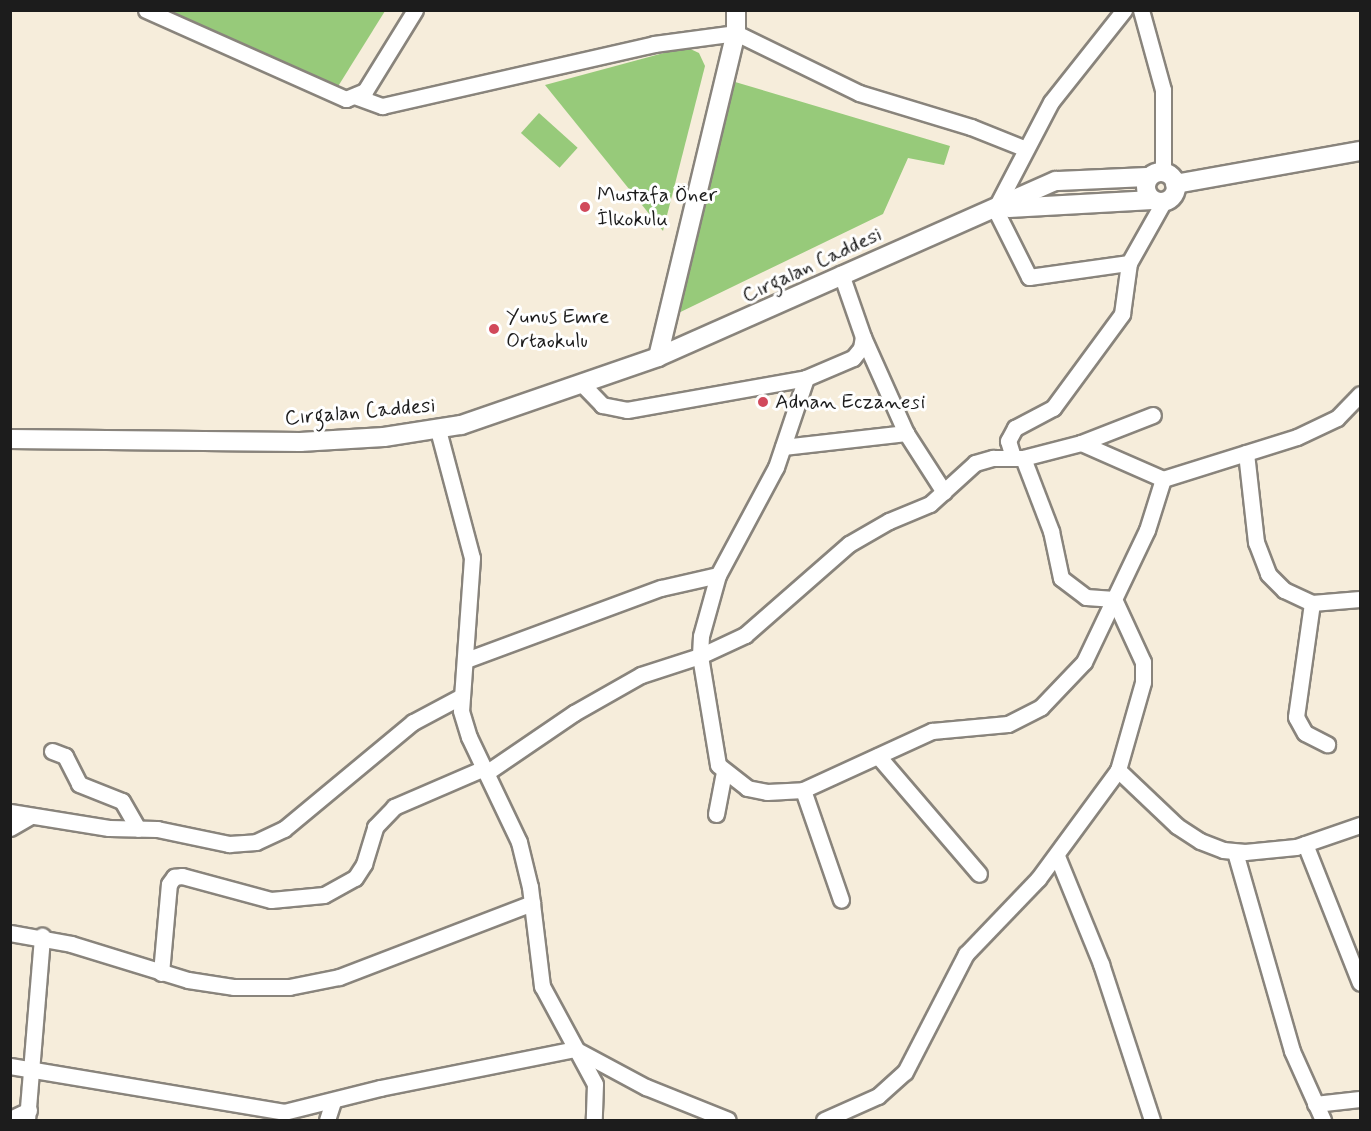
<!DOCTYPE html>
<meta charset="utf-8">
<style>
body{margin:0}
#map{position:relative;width:1371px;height:1131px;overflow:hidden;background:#f6eddb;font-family:Mynerve,sans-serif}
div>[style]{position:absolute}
.green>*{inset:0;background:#97ca7a;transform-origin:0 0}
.roads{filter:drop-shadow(2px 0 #89847c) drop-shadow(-2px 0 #89847c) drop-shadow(0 2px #89847c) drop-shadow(0 -2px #89847c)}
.minor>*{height:15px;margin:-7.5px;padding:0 7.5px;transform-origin:7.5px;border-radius:7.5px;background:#fff}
.tertiary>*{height:18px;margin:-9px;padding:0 9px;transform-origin:9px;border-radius:9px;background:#fff}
.tertiary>.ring{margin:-9px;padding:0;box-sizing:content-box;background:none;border:18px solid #fff;border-radius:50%}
.dots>*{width:16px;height:16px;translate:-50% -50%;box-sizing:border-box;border:3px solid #fff;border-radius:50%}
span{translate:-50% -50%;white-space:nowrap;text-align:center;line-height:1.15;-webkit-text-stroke:6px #fff;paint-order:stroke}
.poi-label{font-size:21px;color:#1c1c1c}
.left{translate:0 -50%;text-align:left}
.street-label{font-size:21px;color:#1c1c1c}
.frame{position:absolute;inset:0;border:12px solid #1c1c1c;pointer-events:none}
</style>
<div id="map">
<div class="green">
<i style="clip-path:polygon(159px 11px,385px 11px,337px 88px)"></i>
<i style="clip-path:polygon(686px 47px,699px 53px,705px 66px,663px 231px,545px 85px)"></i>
<i style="clip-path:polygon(725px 79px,950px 146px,944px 165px,908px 158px,883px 214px,664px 320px)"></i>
<i style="left:539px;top:113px;width:52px;height:27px;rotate:42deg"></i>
</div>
<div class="roads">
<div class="minor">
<i style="left:146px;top:10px;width:219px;rotate:24deg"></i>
<i style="left:346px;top:99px;width:21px;rotate:-23deg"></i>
<i style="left:365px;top:91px;width:95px;rotate:-58.3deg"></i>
<i style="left:1124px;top:10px;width:117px;rotate:128.4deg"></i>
<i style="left:1051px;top:102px;width:121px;rotate:117.6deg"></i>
<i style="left:995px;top:209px;width:76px;rotate:63.4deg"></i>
<i style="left:1029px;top:277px;width:101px;rotate:-8deg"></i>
<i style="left:1129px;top:263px;width:71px;rotate:-60.6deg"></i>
<i style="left:1141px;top:10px;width:83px;rotate:74.6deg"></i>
<i style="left:1163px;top:90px;width:82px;rotate:90deg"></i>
<i style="left:357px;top:97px;width:27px;rotate:20deg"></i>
<i style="left:382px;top:106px;width:279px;rotate:-12.8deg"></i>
<i style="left:654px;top:44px;width:83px;rotate:-7.6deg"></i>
<i style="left:736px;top:33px;width:137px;rotate:26deg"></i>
<i style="left:859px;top:93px;width:117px;rotate:16.9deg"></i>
<i style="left:971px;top:127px;width:59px;rotate:21.8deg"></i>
<i style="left:863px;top:337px;width:105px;rotate:65.9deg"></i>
<i style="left:906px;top:433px;width:70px;rotate:57.2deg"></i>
<i style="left:806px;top:378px;width:94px;rotate:108.6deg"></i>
<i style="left:776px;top:467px;width:123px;rotate:118.2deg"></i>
<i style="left:718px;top:575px;width:63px;rotate:105.6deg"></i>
<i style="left:701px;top:636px;width:20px;rotate:93deg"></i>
<i style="left:700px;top:656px;width:110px;rotate:80.6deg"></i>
<i style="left:718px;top:765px;width:37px;rotate:38deg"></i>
<i style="left:747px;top:788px;width:20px;rotate:11deg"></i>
<i style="left:767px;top:792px;width:36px;rotate:-3deg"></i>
<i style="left:803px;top:790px;width:142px;rotate:-24.6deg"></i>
<i style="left:932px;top:731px;width:76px;rotate:-5.3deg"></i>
<i style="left:1008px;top:724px;width:37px;rotate:-27deg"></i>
<i style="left:1041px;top:707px;width:62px;rotate:-46.3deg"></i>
<i style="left:1084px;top:662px;width:146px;rotate:-64.5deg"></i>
<i style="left:1147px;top:530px;width:53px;rotate:-72.6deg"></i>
<i style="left:583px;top:385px;width:28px;rotate:46deg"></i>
<i style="left:602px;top:405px;width:25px;rotate:11deg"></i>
<i style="left:627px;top:410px;width:182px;rotate:-10.1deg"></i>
<i style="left:806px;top:378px;width:51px;rotate:-23.1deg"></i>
<i style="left:853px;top:358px;width:13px;rotate:-51deg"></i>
<i style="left:861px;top:348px;width:11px;rotate:-80deg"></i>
<i style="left:863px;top:337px;width:67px;rotate:-109.2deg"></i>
<i style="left:438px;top:430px;width:132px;rotate:75.1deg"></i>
<i style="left:472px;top:558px;width:153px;rotate:94.1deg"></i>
<i style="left:461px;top:711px;width:27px;rotate:73deg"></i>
<i style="left:469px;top:737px;width:116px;rotate:64.5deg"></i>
<i style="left:519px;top:842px;width:46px;rotate:76.3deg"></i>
<i style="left:530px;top:887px;width:100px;rotate:83.1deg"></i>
<i style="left:542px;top:986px;width:111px;rotate:61.6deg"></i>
<i style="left:595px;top:1084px;width:36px;rotate:92deg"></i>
<i style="left:1081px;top:443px;width:77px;rotate:-21.3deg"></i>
<i style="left:783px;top:447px;width:124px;rotate:-6.5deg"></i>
<i style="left:1246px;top:453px;width:90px;rotate:83.6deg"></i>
<i style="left:1256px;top:542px;width:34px;rotate:69deg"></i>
<i style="left:1268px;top:574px;width:23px;rotate:45deg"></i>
<i style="left:1284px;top:590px;width:31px;rotate:25deg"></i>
<i style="left:1312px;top:603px;width:48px;rotate:-4.8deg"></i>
<i style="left:1013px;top:457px;width:17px;rotate:-107deg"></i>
<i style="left:1008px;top:441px;width:15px;rotate:-62deg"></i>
<i style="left:1015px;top:428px;width:43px;rotate:-27.8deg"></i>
<i style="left:1053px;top:408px;width:117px;rotate:-53.7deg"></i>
<i style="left:1122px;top:314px;width:51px;rotate:-82.2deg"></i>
<i style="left:1312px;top:603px;width:115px;rotate:98deg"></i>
<i style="left:1296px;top:717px;width:18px;rotate:61deg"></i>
<i style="left:1305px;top:733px;width:25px;rotate:27deg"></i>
<i style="left:466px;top:660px;width:208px;rotate:-20.3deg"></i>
<i style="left:661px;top:588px;width:58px;rotate:-12.8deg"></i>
<i style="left:52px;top:751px;width:14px;rotate:21deg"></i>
<i style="left:65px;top:756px;width:31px;rotate:63deg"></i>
<i style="left:79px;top:784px;width:46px;rotate:21.6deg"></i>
<i style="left:122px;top:801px;width:32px;rotate:60deg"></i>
<i style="left:878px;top:756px;width:155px;rotate:49.4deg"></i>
<i style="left:1118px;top:770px;width:81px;rotate:43.5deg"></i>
<i style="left:1177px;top:826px;width:27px;rotate:33deg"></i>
<i style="left:1200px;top:841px;width:25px;rotate:21deg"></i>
<i style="left:1223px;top:850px;width:22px;rotate:5deg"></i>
<i style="left:1245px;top:852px;width:51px;rotate:-5.6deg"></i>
<i style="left:1296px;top:847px;width:68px;rotate:-19deg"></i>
<i style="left:486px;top:773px;width:107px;rotate:-34.3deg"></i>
<i style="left:574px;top:713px;width:77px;rotate:-29.6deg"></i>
<i style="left:641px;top:675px;width:62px;rotate:-17.9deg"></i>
<i style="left:700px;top:656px;width:50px;rotate:-25deg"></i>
<i style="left:745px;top:635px;width:138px;rotate:-41.2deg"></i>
<i style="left:849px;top:544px;width:46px;rotate:-29.9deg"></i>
<i style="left:889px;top:521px;width:44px;rotate:-22.5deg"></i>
<i style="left:930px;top:504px;width:61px;rotate:-42.3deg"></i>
<i style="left:975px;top:463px;width:19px;rotate:-16deg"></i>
<i style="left:993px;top:458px;width:30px"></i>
<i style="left:1023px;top:458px;width:60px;rotate:-14.5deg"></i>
<i style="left:1081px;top:443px;width:90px;rotate:23.7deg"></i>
<i style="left:1163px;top:479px;width:140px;rotate:-17.4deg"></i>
<i style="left:1297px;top:437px;width:44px;rotate:-25.4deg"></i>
<i style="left:1337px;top:418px;width:33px;rotate:-46deg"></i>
<i style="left:803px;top:790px;width:116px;rotate:70.9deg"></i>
<i style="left:10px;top:812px;width:100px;rotate:9.2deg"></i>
<i style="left:109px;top:828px;width:48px;rotate:1.2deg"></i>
<i style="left:157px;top:829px;width:74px;rotate:11.8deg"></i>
<i style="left:229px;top:844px;width:27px;rotate:-4deg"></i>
<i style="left:256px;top:842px;width:31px;rotate:-25deg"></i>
<i style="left:284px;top:829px;width:168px;rotate:-39.7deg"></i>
<i style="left:413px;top:722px;width:53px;rotate:-28deg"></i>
<i style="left:716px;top:814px;width:43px;rotate:-79.2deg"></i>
<i style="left:10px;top:828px;width:24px;rotate:-30deg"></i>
<i style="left:1305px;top:844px;width:149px;rotate:68.4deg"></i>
<i style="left:1235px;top:852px;width:207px;rotate:74deg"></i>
<i style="left:1292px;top:1051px;width:76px;rotate:65.8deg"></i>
<i style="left:1057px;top:856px;width:117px;rotate:67.8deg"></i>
<i style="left:1101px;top:964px;width:164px;rotate:71.9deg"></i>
<i style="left:10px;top:933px;width:62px;rotate:10.2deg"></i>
<i style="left:71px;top:944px;width:122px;rotate:17.1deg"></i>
<i style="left:188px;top:980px;width:47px;rotate:8.7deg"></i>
<i style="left:234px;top:987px;width:55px"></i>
<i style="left:289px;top:987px;width:51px;rotate:-11.3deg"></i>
<i style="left:339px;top:977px;width:207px;rotate:-21deg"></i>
<i style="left:161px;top:973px;width:89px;rotate:-84.9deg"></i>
<i style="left:169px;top:884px;width:9px;rotate:-54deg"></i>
<i style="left:174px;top:877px;width:8px;rotate:-7deg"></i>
<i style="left:182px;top:876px;width:92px;rotate:15.1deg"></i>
<i style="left:271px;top:900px;width:53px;rotate:-5.4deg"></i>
<i style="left:324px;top:895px;width:35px;rotate:-29deg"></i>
<i style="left:355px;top:878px;width:17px;rotate:-57deg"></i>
<i style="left:364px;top:864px;width:39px;rotate:-73deg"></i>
<i style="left:375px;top:827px;width:28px;rotate:-46deg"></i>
<i style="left:394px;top:807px;width:98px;rotate:-23.4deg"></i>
<i style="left:10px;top:1066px;width:278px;rotate:9.5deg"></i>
<i style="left:284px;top:1112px;width:99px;rotate:-14deg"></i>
<i style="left:380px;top:1088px;width:199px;rotate:-11.3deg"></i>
<i style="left:575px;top:1049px;width:81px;rotate:28.2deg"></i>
<i style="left:646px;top:1087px;width:88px;rotate:21.9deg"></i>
<i style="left:1315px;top:1104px;width:45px;rotate:-6.3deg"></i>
<i style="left:10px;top:1119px;width:21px;rotate:-25deg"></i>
<i style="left:27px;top:1120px;width:185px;rotate:-85.3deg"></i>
<i style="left:327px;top:1120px;width:20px;rotate:-72deg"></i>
<i style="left:824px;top:1120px;width:59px;rotate:-24deg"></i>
<i style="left:878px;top:1096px;width:36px;rotate:-42deg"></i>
<i style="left:905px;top:1072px;width:133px;rotate:-62.7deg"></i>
<i style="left:966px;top:954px;width:104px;rotate:-46.2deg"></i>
<i style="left:1038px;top:879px;width:135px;rotate:-53.7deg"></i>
<i style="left:1118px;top:770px;width:91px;rotate:-74.1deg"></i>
<i style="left:1143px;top:682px;width:20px;rotate:-90deg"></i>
<i style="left:1143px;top:662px;width:69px;rotate:-114.7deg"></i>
<i style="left:1114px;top:599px;width:28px;rotate:-176deg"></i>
<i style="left:1086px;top:597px;width:31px;rotate:-143deg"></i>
<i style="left:1061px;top:578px;width:48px;rotate:-102deg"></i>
<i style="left:1051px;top:531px;width:78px;rotate:-111deg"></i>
</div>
<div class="tertiary">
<i class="ring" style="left:1146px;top:172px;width:12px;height:12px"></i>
<i style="left:1175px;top:184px;width:188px;rotate:-10.1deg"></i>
<i style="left:1009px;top:208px;width:144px;rotate:-3.2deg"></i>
<i style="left:658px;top:357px;width:333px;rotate:-76.5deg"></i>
<i style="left:736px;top:33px;width:23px;rotate:-90deg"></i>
<i style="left:10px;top:439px;width:290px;rotate:0.6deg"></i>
<i style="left:300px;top:442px;width:84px;rotate:-3.4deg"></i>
<i style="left:384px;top:437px;width:78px;rotate:-8.9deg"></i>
<i style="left:461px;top:425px;width:208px;rotate:-19deg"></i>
<i style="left:658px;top:357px;width:435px;rotate:-23.9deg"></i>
<i style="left:1056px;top:181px;width:93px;rotate:-2.5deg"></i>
</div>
</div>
<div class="dots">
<i style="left:585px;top:207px;background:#d1495b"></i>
<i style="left:494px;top:329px;background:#d1495b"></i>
<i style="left:763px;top:402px;background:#d1495b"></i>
</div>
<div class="poi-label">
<span class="left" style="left:597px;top:207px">Mustafa Öner<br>İlkokulu</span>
<span class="left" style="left:506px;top:329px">Yunus Emre<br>Ortaokulu</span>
<span class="left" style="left:775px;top:402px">Adnan Eczanesi</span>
</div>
<div class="street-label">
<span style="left:812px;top:265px;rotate:-25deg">Cırgalan Caddesi</span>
<span style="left:360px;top:412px;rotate:-5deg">Cırgalan Caddesi</span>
</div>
<div class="frame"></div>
</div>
